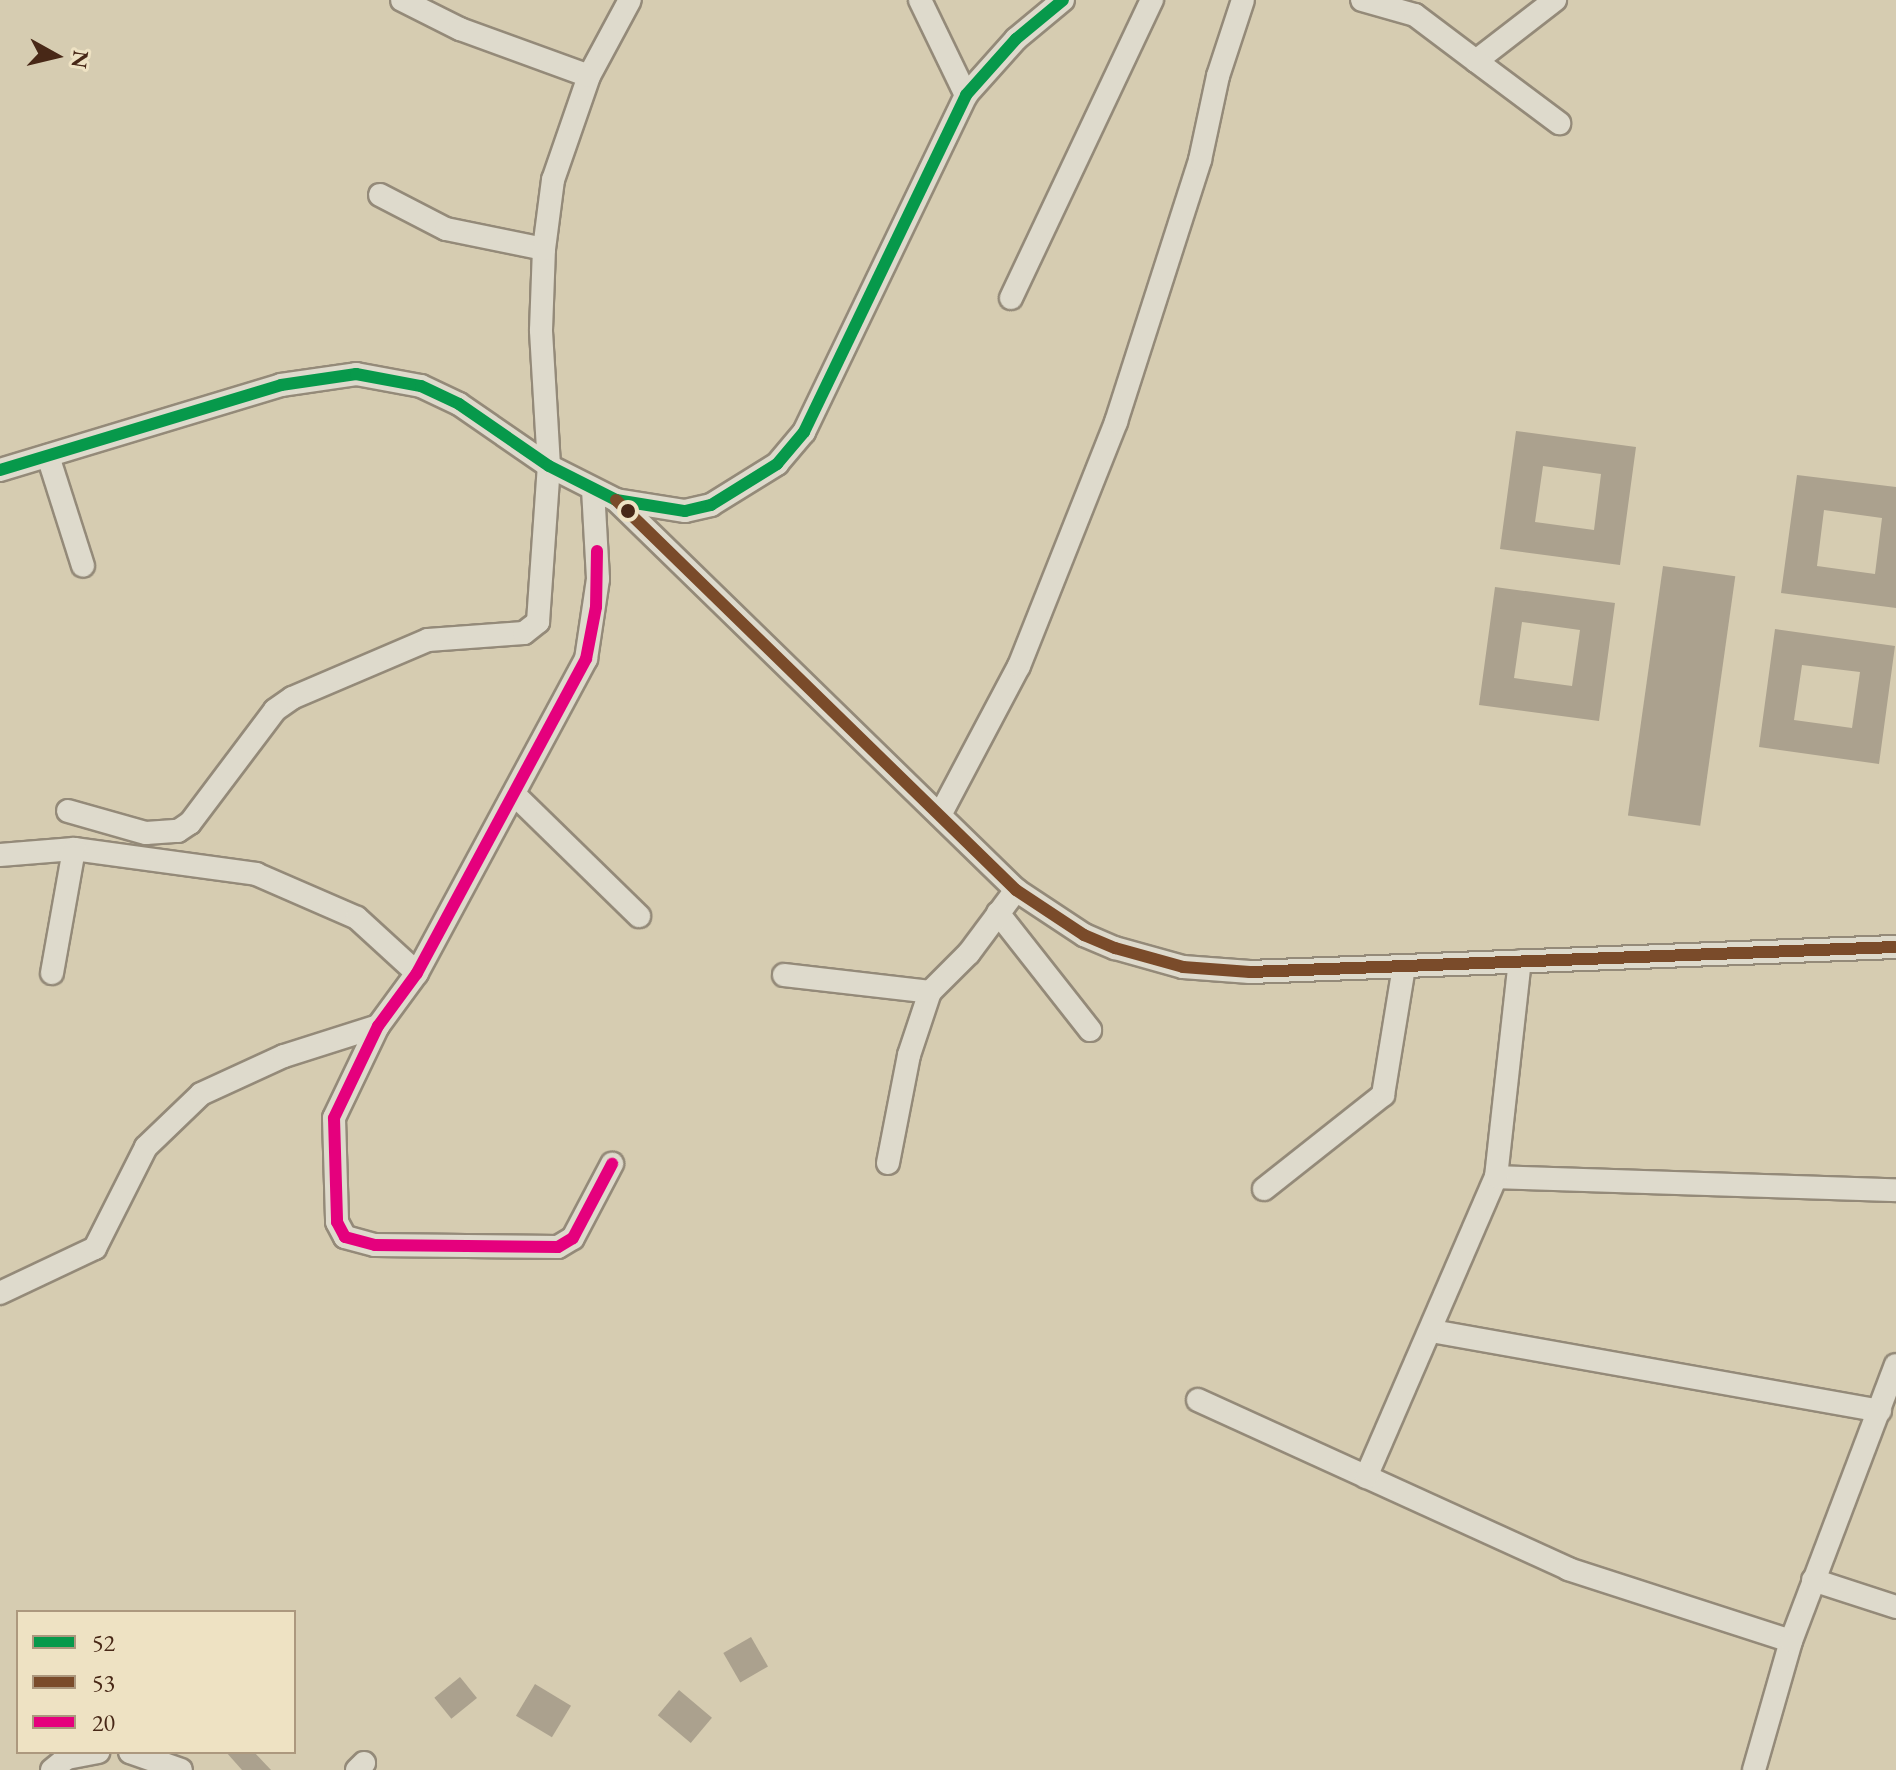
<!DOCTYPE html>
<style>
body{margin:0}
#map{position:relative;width:1896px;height:1770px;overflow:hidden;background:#d6ccb1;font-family:"EB Garamond",serif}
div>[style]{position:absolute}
.building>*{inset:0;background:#aba18e;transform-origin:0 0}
.roads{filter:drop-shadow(2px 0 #948a79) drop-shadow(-2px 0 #948a79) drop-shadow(0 2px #948a79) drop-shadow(0 -2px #948a79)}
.minor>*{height:22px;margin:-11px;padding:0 11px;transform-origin:11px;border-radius:11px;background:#dedacc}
.bus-1>*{height:12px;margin:-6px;padding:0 6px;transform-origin:6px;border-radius:6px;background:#07994b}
.bus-2>*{height:12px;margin:-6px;padding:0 6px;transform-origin:6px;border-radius:6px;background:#7a4b2a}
.bus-3>*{height:12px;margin:-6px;padding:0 6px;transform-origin:6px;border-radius:6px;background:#e5007d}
.dots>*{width:22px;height:22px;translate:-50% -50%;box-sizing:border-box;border:4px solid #eee2c3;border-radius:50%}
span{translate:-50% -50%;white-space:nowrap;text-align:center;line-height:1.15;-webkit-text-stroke:6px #eee2c3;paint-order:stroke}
.legend{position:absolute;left:16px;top:1610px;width:280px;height:144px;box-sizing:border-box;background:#eee2c3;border:2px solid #ac987e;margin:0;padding:10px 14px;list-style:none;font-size:24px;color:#482817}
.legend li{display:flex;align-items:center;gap:16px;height:40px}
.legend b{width:40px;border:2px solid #ac987e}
.north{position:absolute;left:16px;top:16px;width:80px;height:80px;-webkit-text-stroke:6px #eee2c3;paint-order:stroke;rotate:98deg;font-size:22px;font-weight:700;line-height:32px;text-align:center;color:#482817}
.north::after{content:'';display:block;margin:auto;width:28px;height:36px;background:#482817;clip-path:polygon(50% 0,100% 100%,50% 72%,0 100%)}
</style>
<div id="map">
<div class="building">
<i style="clip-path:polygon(evenodd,1516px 431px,1636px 447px,1620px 565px,1500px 549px,1516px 431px,1543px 466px,1601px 474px,1594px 530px,1535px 522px,1543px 466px)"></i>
<i style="clip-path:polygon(evenodd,1797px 475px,1896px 487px,1896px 608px,1781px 593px,1797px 475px,1824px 510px,1882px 518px,1875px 574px,1817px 566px,1824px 510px)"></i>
<i style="left:1663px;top:566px;width:73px;height:252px;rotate:8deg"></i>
<i style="clip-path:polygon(evenodd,1495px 587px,1615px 603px,1599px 721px,1479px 705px,1495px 587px,1522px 622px,1580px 630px,1572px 686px,1514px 678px,1522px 622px)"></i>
<i style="clip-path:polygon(evenodd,1775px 629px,1895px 646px,1879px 764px,1759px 747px,1775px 629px,1802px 665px,1860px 672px,1852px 728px,1794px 720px,1802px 665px)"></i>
<i style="left:751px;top:1637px;width:34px;height:32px;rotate:60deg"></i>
<i style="left:460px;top:1677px;width:27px;height:33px;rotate:51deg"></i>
<i style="left:535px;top:1684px;width:42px;height:37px;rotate:31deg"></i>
<i style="left:679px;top:1690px;width:43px;height:33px;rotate:40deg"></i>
<i style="clip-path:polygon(226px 1752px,254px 1752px,271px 1770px,242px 1770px)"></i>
</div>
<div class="roads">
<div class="minor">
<i style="left:402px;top:0;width:65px;rotate:26.6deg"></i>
<i style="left:460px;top:29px;width:137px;rotate:20deg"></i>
<i style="left:920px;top:0;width:106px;rotate:64.2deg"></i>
<i style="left:1362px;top:0;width:55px;rotate:15.8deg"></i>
<i style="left:1415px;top:15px;width:76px;rotate:37deg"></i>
<i style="left:1476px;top:61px;width:100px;rotate:-37.7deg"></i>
<i style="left:1476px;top:61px;width:104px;rotate:36.8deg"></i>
<i style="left:380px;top:195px;width:74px;rotate:27.3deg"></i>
<i style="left:446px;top:229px;width:100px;rotate:11.5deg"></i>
<i style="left:1011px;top:298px;width:330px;rotate:-64.7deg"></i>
<i style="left:48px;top:456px;width:115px;rotate:72.3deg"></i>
<i style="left:0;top:470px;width:294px;rotate:-16.8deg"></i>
<i style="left:281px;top:385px;width:76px;rotate:-8.3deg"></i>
<i style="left:356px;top:374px;width:66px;rotate:10.5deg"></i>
<i style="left:421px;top:386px;width:42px;rotate:25.3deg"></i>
<i style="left:459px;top:404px;width:109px;rotate:34.6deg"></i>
<i style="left:549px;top:466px;width:75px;rotate:26.9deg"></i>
<i style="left:616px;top:500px;width:70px;rotate:9.1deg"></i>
<i style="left:685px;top:511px;width:27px;rotate:-13deg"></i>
<i style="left:711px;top:505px;width:78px;rotate:-31.8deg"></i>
<i style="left:777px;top:464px;width:42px;rotate:-49.8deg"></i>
<i style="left:804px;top:432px;width:374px;rotate:-64.3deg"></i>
<i style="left:966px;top:95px;width:75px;rotate:-48.2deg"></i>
<i style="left:1016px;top:39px;width:61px;rotate:-39.7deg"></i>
<i style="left:593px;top:489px;width:90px;rotate:86.8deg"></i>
<i style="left:598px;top:579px;width:81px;rotate:98.5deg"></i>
<i style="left:586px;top:659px;width:357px;rotate:118.3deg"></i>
<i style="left:417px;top:973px;width:66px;rotate:126.3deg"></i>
<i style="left:378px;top:1026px;width:102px;rotate:115.6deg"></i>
<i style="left:334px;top:1118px;width:104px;rotate:88.3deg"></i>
<i style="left:337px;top:1222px;width:17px;rotate:62deg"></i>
<i style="left:345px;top:1237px;width:31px;rotate:15deg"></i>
<i style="left:375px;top:1245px;width:183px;rotate:0.6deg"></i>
<i style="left:558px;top:1247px;width:17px;rotate:-31deg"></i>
<i style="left:573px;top:1238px;width:84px;rotate:-62.2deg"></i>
<i style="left:616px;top:500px;width:559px;rotate:44.27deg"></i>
<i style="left:1016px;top:890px;width:82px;rotate:33.5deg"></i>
<i style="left:1084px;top:935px;width:34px;rotate:23deg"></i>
<i style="left:1115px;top:948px;width:71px;rotate:15.6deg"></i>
<i style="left:1183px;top:967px;width:67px;rotate:4.3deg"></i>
<i style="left:1250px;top:972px;width:646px;rotate:-2.22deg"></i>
<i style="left:516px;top:796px;width:172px;rotate:44.3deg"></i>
<i style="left:68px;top:811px;width:81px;rotate:15.8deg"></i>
<i style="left:146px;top:833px;width:32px;rotate:-4deg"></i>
<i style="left:178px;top:831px;width:14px;rotate:-34deg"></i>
<i style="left:190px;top:823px;width:141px;rotate:-53deg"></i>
<i style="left:275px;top:710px;width:21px;rotate:-35deg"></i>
<i style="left:292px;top:698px;width:148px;rotate:-23.1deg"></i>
<i style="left:428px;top:640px;width:96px;rotate:-4.2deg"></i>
<i style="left:524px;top:633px;width:18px;rotate:-38deg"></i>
<i style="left:538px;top:622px;width:156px;rotate:-86deg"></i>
<i style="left:549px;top:466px;width:136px;rotate:-93.4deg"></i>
<i style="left:541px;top:330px;width:81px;rotate:-87.9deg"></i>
<i style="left:544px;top:249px;width:70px;rotate:-82.6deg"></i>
<i style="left:553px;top:180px;width:110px;rotate:-70.9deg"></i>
<i style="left:589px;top:76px;width:86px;rotate:-61.7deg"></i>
<i style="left:940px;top:815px;width:169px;rotate:-62.1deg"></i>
<i style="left:1019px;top:666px;width:263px;rotate:-68.3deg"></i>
<i style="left:1116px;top:422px;width:275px;rotate:-72.2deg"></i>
<i style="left:1200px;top:160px;width:86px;rotate:-77.9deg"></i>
<i style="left:1218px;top:76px;width:80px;rotate:-71.8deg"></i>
<i style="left:0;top:855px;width:74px;rotate:-4.6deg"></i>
<i style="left:74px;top:849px;width:184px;rotate:7.8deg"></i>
<i style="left:256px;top:874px;width:110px;rotate:23.5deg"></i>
<i style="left:357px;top:918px;width:81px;rotate:42.5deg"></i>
<i style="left:998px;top:913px;width:149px;rotate:51.8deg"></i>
<i style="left:52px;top:973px;width:126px;rotate:-79.9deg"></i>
<i style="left:784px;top:975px;width:147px;rotate:6.6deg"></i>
<i style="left:888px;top:1163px;width:110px;rotate:-79deg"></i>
<i style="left:909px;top:1055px;width:66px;rotate:-71.6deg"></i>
<i style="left:930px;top:992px;width:55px;rotate:-45deg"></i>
<i style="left:969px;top:953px;width:79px;rotate:-53.3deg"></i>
<i style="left:1496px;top:1177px;width:400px;rotate:1.9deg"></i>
<i style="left:1264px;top:1189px;width:152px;rotate:-38.3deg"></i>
<i style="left:1383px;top:1095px;width:130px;rotate:-80.7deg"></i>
<i style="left:0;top:1293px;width:105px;rotate:-25.3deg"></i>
<i style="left:95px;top:1248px;width:113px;rotate:-63.2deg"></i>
<i style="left:146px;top:1147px;width:76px;rotate:-43.9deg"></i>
<i style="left:201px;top:1094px;width:91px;rotate:-24.6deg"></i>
<i style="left:284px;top:1056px;width:99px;rotate:-17.7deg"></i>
<i style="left:1432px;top:1331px;width:455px;rotate:10.1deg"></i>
<i style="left:1198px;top:1400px;width:407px;rotate:24.5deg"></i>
<i style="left:1568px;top:1569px;width:234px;rotate:17.9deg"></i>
<i style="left:1366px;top:1477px;width:327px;rotate:-66.6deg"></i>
<i style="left:1496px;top:1177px;width:217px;rotate:-83.7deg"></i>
<i style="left:1813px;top:1580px;width:87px;rotate:18deg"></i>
<i style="left:130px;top:1752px;width:54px;rotate:19.4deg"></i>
<i style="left:52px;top:1770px;width:19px;rotate:-39deg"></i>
<i style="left:67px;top:1758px;width:32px;rotate:-11deg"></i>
<i style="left:357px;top:1770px;width:10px;rotate:-45deg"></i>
<i style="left:1754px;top:1770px;width:134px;rotate:-74deg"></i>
<i style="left:1791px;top:1641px;width:295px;rotate:-69.2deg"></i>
</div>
</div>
<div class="bus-1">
<i style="left:0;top:470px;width:294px;rotate:-16.8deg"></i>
<i style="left:281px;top:385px;width:76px;rotate:-8.3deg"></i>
<i style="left:356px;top:374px;width:66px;rotate:10.5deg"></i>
<i style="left:421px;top:386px;width:42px;rotate:25.3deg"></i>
<i style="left:459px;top:404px;width:109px;rotate:34.6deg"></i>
<i style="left:549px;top:466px;width:75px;rotate:26.9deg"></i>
<i style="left:616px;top:500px;width:70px;rotate:9.1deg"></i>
<i style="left:685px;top:511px;width:27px;rotate:-13deg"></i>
<i style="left:711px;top:505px;width:78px;rotate:-31.8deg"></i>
<i style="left:777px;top:464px;width:42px;rotate:-49.8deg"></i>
<i style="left:804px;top:432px;width:374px;rotate:-64.3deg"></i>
<i style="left:966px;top:95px;width:75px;rotate:-48.2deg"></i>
<i style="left:1016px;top:39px;width:61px;rotate:-39.7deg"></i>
</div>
<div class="bus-2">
<i style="left:616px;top:500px;width:559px;rotate:44.27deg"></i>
<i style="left:1016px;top:890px;width:82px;rotate:33.5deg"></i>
<i style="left:1084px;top:935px;width:34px;rotate:23deg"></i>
<i style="left:1115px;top:948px;width:71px;rotate:15.6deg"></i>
<i style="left:1183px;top:967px;width:67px;rotate:4.3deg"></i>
<i style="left:1250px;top:972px;width:646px;rotate:-2.22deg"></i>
</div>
<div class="bus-3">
<i style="left:597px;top:551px;width:56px;rotate:91deg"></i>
<i style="left:596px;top:607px;width:53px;rotate:100.9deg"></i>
<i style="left:586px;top:659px;width:357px;rotate:118.3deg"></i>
<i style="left:417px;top:973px;width:66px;rotate:126.3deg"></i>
<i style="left:378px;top:1026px;width:102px;rotate:115.6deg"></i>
<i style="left:334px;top:1118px;width:104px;rotate:88.3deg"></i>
<i style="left:337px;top:1222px;width:17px;rotate:62deg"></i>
<i style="left:345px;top:1237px;width:31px;rotate:15deg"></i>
<i style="left:375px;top:1245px;width:183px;rotate:0.6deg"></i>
<i style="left:558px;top:1247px;width:17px;rotate:-31deg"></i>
<i style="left:573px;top:1238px;width:84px;rotate:-62.2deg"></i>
</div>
<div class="dots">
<i style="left:628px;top:511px;background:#482817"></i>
</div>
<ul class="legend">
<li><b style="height:10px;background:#07994b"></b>52</li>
<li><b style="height:10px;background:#7a4b2a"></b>53</li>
<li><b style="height:10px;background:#e5007d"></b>20</li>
</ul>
<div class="north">N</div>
</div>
